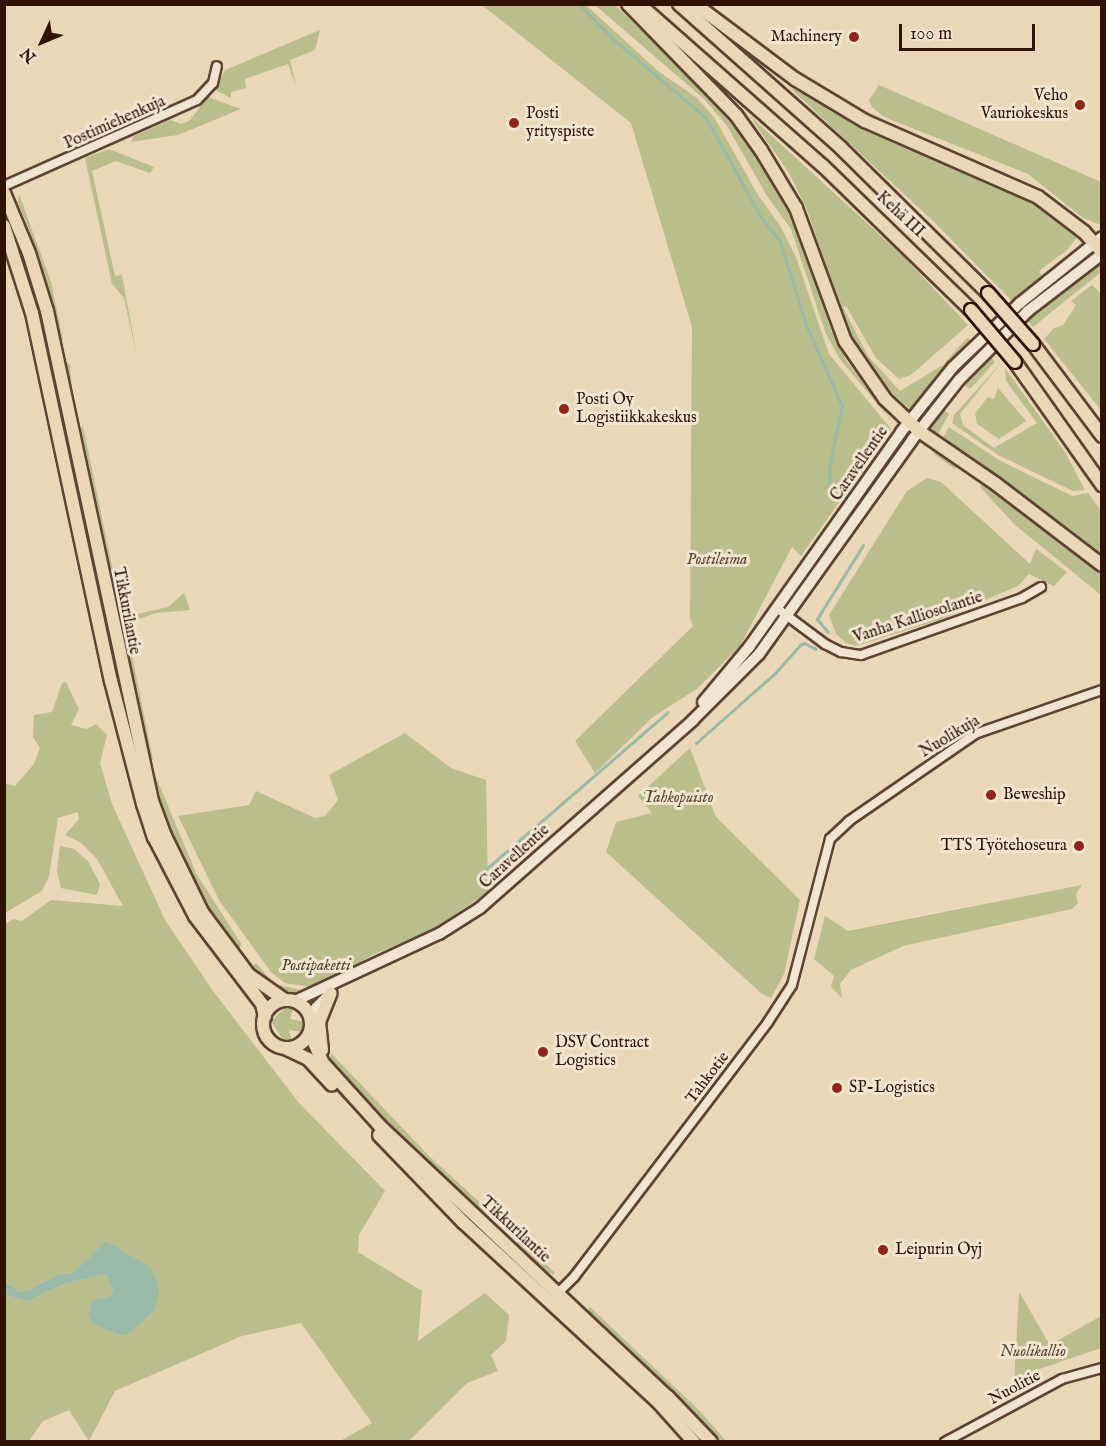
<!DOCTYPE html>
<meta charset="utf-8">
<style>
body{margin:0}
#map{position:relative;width:1106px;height:1446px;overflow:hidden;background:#ead7b8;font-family:"IM FELL English",serif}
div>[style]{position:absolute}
.green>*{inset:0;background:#babd8c}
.water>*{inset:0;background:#99baa9}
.stream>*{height:3px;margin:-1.5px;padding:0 1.5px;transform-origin:1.5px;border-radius:1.5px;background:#99baa9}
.roads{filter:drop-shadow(2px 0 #5e4333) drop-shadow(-2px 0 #5e4333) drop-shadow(0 2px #5e4333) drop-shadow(0 -2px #5e4333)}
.minor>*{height:8px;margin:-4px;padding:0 4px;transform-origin:4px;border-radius:4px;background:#f1e5d1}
.secondary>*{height:10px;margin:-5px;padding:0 5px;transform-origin:5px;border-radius:5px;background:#f1e5d1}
.primary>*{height:12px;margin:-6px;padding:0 6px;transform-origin:6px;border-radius:6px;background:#ead7b8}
.primary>.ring{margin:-6px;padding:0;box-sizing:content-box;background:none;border:12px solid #ead7b8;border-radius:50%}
.trunk>*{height:12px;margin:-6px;padding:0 6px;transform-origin:6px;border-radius:6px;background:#ead7b8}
.bridges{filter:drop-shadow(2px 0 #301207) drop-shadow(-2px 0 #301207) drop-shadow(0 2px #301207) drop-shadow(0 -2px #301207)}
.trunk-bridge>*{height:12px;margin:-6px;padding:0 6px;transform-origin:6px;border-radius:6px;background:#ead7b8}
.dots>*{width:16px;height:16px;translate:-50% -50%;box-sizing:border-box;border:3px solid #f1e5d1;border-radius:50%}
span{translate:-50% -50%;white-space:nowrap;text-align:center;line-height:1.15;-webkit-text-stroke:6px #f1e5d1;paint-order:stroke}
.poi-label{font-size:16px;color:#301207}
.right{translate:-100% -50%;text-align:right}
.left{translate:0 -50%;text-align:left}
.street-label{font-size:16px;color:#301207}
.park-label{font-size:16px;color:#59452f;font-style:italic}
.frame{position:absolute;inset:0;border:6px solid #301207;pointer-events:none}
.north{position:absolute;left:12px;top:12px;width:60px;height:60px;-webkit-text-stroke:4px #f1e5d1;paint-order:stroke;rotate:226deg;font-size:16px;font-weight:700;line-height:24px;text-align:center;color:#301207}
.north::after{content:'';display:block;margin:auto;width:21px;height:27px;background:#301207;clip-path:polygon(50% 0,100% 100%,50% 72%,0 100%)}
.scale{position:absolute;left:899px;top:24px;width:136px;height:27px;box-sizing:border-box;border:3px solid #301207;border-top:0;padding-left:8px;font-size:18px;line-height:21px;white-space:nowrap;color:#301207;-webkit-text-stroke:4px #f1e5d1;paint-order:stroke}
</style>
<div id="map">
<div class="green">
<i style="clip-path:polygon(482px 5px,586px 5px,658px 71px,697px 98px,714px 117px,758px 195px,781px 227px,796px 257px,829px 354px,891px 429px,801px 556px,792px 547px,740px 646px,698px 688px,653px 717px,595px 773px,575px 741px,693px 626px,690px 619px,692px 327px,631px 123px)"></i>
<i style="clip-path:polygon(595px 5px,615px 5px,712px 99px,753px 148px,793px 218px,832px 332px,846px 360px,894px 424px,839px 358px,826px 334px,791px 229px,767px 196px,727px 126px,704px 99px)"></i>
<i style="clip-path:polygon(320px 30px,315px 50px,290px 60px,296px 86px,288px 64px,245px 79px,246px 88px,231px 92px,231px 98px,215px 90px,225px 70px)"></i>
<i style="clip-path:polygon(879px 85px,1101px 182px,1101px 225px,1083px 218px,1028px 174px,884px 117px,872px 107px,869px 100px)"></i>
<i style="clip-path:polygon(790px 88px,1028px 197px,1079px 235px,1066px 251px,1039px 271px,1042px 275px,1013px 302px,933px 221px)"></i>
<i style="clip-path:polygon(208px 97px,241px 109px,178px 135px,131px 142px,134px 136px,170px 120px,181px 124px,189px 121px)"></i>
<i style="clip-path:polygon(749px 115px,905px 258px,968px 325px,911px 375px,899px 379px,876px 358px,846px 306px,843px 307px,868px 356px,900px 391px,943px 365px,967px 338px,970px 340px,911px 410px,877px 379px,851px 340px,807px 210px,789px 173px)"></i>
<i style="clip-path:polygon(109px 149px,154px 167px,150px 173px,116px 161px,92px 171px,115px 276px,122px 275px,137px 357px,124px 298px,112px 284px,85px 158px)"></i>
<i style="clip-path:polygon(19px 194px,51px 282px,63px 340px,60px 341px,55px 324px,29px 229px,18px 203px)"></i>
<i style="clip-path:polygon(1097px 263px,1101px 263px,1101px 272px,1033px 327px,1026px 319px)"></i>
<i style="clip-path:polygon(1092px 285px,1101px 294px,1101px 410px,1044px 339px,1054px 328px,1063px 325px,1076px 305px,1071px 301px)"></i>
<i style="clip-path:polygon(990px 356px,995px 362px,970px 389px,965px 385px)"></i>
<i style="clip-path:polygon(65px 362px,70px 364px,72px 390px,68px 390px)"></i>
<i style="clip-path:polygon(1001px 363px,960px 414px,963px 425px,994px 448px,1037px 423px,1006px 381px,1005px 368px,1065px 452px,1085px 490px,1073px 491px,998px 455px,952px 423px,954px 415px)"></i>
<i style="clip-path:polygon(998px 388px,1026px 421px,999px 439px,977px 424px,975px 413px,988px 397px,994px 399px)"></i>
<i style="clip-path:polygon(944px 410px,949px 414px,937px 436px,931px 428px)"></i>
<i style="clip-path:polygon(83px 426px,111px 561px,120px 600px,113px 595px,78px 434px)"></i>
<i style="clip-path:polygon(949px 427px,999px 460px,1072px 496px,1088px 493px,1101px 511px,1101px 559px,942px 440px)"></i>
<i style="clip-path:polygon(902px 437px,907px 441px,848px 524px,845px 522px)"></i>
<i style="clip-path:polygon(933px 448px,958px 465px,955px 469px,934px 454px)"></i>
<i style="clip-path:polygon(927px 478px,941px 482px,1030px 564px,1036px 549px,1067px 572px,1054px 586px,1029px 574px,1018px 586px,939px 620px,856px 646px,846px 643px,836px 634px,829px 615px,907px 491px)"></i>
<i style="clip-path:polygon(983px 483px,1101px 573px,1101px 595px,1015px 525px,980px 487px)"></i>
<i style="clip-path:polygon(184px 593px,190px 610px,156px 613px,130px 622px,129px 616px,168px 607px)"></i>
<i style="clip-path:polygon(129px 642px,136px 675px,153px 760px,148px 759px,131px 677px,126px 652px)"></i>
<i style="clip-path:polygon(66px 682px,79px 709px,71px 725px,86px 729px,96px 724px,107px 735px,100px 763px,112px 804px,165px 920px,213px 991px,299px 1103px,385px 1191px,359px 1235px,358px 1252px,422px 1291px,418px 1341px,485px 1293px,509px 1315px,506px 1341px,491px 1355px,498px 1371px,467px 1383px,409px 1441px,340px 1441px,372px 1423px,301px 1323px,242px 1336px,115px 1391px,89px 1441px,69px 1410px,43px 1421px,29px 1441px,5px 1441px,5px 1295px,27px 1301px,67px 1283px,106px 1274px,113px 1290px,109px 1297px,97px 1298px,94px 1324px,120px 1335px,153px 1312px,142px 1263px,106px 1241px,74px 1272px,57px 1275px,29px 1290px,20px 1292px,5px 1282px,5px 924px,13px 919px,22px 921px,51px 900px,123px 906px,97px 859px,80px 842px,65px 835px,79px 819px,78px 812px,58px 818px,49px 876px,42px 891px,5px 913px,4px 783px,15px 786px,34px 764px,40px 748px,33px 737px,34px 715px,52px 712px,62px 683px)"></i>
<i style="clip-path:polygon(405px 733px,451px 768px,486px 780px,488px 892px,429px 932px,372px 955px,317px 988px,285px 983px,271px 972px,219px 900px,178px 816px,249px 805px,256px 791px,315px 818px,325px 816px,338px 800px,329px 775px)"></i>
<i style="clip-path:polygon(690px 748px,716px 817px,800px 900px,784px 974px,771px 998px,762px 994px,606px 852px,616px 822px,652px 813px,638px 796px)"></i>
<i style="clip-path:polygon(156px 777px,196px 873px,242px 945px,238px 949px,222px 935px,196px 892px,159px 811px,153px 784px)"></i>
<i style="clip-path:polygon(60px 846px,74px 849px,88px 861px,100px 884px,97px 895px,61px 888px,57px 871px)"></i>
<i style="clip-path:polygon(1082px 885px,1076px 894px,1078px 903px,1072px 909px,903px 946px,851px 970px,840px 984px,842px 998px,831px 987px,834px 976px,814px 959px,825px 916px,848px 931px)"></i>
<i style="clip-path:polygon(256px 963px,274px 984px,301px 990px,303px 994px,281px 993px,260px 978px,252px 967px)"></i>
<i style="clip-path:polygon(285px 1008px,293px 1009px,290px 1019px,305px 1022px,303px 1032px,289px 1030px,292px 1041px,282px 1038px,271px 1021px)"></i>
<i style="clip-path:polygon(332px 1054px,429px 1156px,486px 1208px,479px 1215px,367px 1108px,326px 1060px)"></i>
<i style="clip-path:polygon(520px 1240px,554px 1272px,554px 1274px,541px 1271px,529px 1261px,515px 1244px)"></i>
<i style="clip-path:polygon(1019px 1292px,1050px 1345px,1101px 1316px,1101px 1348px,1028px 1373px,1014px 1383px)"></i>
<i style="clip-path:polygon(590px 1307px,699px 1410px,726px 1441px,713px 1438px,585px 1313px)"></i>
</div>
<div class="water">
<i style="clip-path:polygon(106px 1241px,150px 1267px,157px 1283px,159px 1295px,153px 1312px,128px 1334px,120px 1335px,93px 1324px,88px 1315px,91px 1304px,97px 1298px,109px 1297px,113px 1290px,106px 1274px,67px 1283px,27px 1301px,5px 1295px,5px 1282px,20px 1292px,29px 1290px,57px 1275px,74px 1272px)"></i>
</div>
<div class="stream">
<i style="left:579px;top:4px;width:49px;rotate:45.8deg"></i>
<i style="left:613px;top:39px;width:122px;rotate:40.3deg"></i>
<i style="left:706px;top:118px;width:112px;rotate:61.1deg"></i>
<i style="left:760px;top:216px;width:33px;rotate:52deg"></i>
<i style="left:780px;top:242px;width:87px;rotate:72.6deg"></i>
<i style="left:806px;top:325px;width:89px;rotate:66deg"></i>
<i style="left:842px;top:406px;width:63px;rotate:101.8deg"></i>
<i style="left:829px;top:468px;width:19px;rotate:87deg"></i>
<i style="left:830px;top:487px;width:13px;rotate:58deg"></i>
<i style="left:828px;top:632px;width:17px;rotate:-130deg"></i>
<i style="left:817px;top:619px;width:87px;rotate:-58.1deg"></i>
<i style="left:696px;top:743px;width:106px;rotate:-41.5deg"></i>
<i style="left:775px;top:673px;width:38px;rotate:-48deg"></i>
<i style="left:800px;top:645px;width:4px;rotate:-27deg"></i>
<i style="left:804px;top:643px;width:13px;rotate:27deg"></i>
<i style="left:486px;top:869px;width:240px;rotate:-40.8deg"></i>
</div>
<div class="roads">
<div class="minor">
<i style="left:4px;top:186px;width:211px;rotate:-24deg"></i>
<i style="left:197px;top:100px;width:23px;rotate:-47deg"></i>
<i style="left:213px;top:83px;width:17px;rotate:-77deg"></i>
<i style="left:778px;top:609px;width:59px;rotate:36.7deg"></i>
<i style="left:825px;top:644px;width:18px;rotate:27deg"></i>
<i style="left:841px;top:652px;width:20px;rotate:9deg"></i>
<i style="left:861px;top:655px;width:171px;rotate:-19.5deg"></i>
<i style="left:1022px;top:598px;width:22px;rotate:-30deg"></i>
<i style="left:555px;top:1296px;width:27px;rotate:-45deg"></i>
<i style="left:574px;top:1277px;width:320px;rotate:-52.7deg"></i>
<i style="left:768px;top:1022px;width:44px;rotate:-57deg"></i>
<i style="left:792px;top:985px;width:151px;rotate:-75.4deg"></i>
<i style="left:830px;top:839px;width:26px;rotate:-43deg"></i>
<i style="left:849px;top:821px;width:153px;rotate:-34.6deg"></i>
<i style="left:975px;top:734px;width:134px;rotate:-19.1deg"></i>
<i style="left:945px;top:1442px;width:133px;rotate:-28.3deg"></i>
<i style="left:1062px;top:1379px;width:41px;rotate:-15.4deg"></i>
</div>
<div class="secondary">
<i style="left:703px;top:702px;width:72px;rotate:-50.1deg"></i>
<i style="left:749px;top:647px;width:263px;rotate:-54.7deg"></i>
<i style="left:901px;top:432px;width:83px;rotate:-51.3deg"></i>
<i style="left:953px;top:367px;width:93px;rotate:-43.7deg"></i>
<i style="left:1020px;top:303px;width:105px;rotate:-38.8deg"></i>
<i style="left:295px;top:1001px;width:159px;rotate:-25deg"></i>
<i style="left:439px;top:934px;width:49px;rotate:-32.4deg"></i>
<i style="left:480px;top:908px;width:284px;rotate:-41.4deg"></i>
<i style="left:693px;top:720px;width:93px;rotate:-45deg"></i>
<i style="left:759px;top:654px;width:263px;rotate:-54.4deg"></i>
<i style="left:912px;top:440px;width:76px;rotate:-51.9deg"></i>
<i style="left:959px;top:380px;width:98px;rotate:-45deg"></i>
<i style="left:1028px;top:311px;width:93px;rotate:-37.6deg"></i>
<i style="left:311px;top:1020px;width:13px;rotate:-67deg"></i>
<i style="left:316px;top:1008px;width:20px;rotate:-45deg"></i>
</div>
<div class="primary">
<i style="left:4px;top:193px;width:65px;rotate:67.4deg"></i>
<i style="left:29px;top:253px;width:61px;rotate:72.8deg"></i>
<i style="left:47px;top:311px;width:498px;rotate:77.9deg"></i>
<i style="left:151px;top:798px;width:40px;rotate:69.8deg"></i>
<i style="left:165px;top:836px;width:85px;rotate:64deg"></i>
<i style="left:202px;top:912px;width:79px;rotate:53.3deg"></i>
<i style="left:249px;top:975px;width:44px;rotate:34.8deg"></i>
<i style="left:4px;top:226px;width:91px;rotate:72.2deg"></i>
<i style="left:32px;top:313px;width:376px;rotate:77.9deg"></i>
<i style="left:111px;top:681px;width:127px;rotate:75.4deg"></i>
<i style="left:143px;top:804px;width:35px;rotate:72deg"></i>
<i style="left:154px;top:837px;width:89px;rotate:62.6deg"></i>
<i style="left:195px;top:916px;width:111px;rotate:52.7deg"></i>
<i style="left:262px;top:1004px;width:13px;rotate:77deg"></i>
<i class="ring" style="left:263px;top:1000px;width:36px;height:36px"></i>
<i style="left:310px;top:1033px;width:33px;rotate:67deg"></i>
<i style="left:323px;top:1063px;width:84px;rotate:47.9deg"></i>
<i style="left:379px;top:1125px;width:397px;rotate:43.3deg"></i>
<i style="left:668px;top:1397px;width:62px;rotate:46.3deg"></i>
<i style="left:287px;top:1049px;width:23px;rotate:25deg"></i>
<i style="left:308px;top:1059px;width:35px;rotate:47deg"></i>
<i style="left:322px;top:1050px;width:28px;rotate:-96deg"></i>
<i style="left:319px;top:1022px;width:31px;rotate:-68deg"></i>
<i style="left:379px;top:1135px;width:121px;rotate:46deg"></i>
<i style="left:463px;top:1222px;width:267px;rotate:42.7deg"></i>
<i style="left:659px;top:1403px;width:52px;rotate:48.1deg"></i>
</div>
<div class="trunk">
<i style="left:628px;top:4px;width:155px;rotate:45.8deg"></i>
<i style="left:736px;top:115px;width:43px;rotate:54.5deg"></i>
<i style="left:761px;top:150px;width:68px;rotate:58.9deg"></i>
<i style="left:796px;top:208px;width:142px;rotate:69.8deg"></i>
<i style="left:845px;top:341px;width:70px;rotate:55.4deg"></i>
<i style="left:885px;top:399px;width:47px;rotate:43.3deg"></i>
<i style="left:919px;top:431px;width:93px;rotate:34.5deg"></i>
<i style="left:996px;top:484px;width:133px;rotate:37.4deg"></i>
<i style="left:639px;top:4px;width:245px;rotate:41.4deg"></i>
<i style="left:823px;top:166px;width:206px;rotate:44.2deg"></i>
<i style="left:679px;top:4px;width:217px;rotate:41.6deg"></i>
<i style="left:841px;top:148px;width:206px;rotate:44.6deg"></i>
<i style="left:695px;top:4px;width:125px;rotate:36.9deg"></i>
<i style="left:795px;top:79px;width:82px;rotate:31deg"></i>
<i style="left:865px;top:121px;width:189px;rotate:23.7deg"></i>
<i style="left:1038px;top:197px;width:58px;rotate:37.3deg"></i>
<i style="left:1084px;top:232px;width:27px;rotate:48deg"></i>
<i style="left:1033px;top:344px;width:115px;rotate:53.1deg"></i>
<i style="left:1015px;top:362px;width:151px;rotate:54.7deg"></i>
</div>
</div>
<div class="bridges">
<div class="trunk-bridge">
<i style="left:988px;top:293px;width:68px;rotate:48.6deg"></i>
<i style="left:971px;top:310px;width:68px;rotate:49.8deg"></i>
</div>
</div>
<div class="dots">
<i style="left:854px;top:37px;background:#8f2418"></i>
<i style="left:1080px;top:105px;background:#8f2418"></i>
<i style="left:514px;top:123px;background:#8f2418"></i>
<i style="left:564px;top:409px;background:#8f2418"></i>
<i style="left:991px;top:795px;background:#8f2418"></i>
<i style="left:1079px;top:846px;background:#8f2418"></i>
<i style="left:543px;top:1052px;background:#8f2418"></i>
<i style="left:837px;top:1088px;background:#8f2418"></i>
<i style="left:883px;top:1250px;background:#8f2418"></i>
</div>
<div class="poi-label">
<span class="right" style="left:842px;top:37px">Machinery</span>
<span class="right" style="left:1068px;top:105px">Veho<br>Vauriokeskus</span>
<span class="left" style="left:526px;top:123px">Posti<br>yrityspiste</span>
<span class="left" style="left:576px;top:409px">Posti Oy<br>Logistiikkakeskus</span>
<span class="left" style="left:1003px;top:795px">Beweship</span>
<span class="right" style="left:1067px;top:846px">TTS Työtehoseura</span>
<span class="left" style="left:555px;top:1052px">DSV Contract<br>Logistics</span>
<span class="left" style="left:849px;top:1088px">SP-Logistics</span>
<span class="left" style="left:895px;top:1250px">Leipurin Oyj</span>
</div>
<div class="street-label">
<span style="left:115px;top:123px;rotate:-24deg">Postimiehenkuja</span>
<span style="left:900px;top:215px;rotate:43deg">Kehä III</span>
<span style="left:860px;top:464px;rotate:-55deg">Caravellentie</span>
<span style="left:126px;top:611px;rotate:79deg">Tikkurilantie</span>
<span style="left:918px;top:618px;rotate:-18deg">Vanha Kalliosolantie</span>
<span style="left:950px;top:737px;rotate:-31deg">Nuolikuja</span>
<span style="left:515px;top:857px;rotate:-42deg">Caravellentie</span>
<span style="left:708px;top:1078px;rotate:-53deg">Tahkotie</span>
<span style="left:515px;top:1230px;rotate:43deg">Tikkurilantie</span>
<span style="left:1015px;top:1388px;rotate:-28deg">Nuolitie</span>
</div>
<div class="park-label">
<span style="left:717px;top:560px">Postileima</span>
<span style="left:678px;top:798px">Tahkopuisto</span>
<span style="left:316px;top:966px">Postipaketti</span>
<span style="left:1033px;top:1352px">Nuolikallio</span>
</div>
<div class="frame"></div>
<div class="north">N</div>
<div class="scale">100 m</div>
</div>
